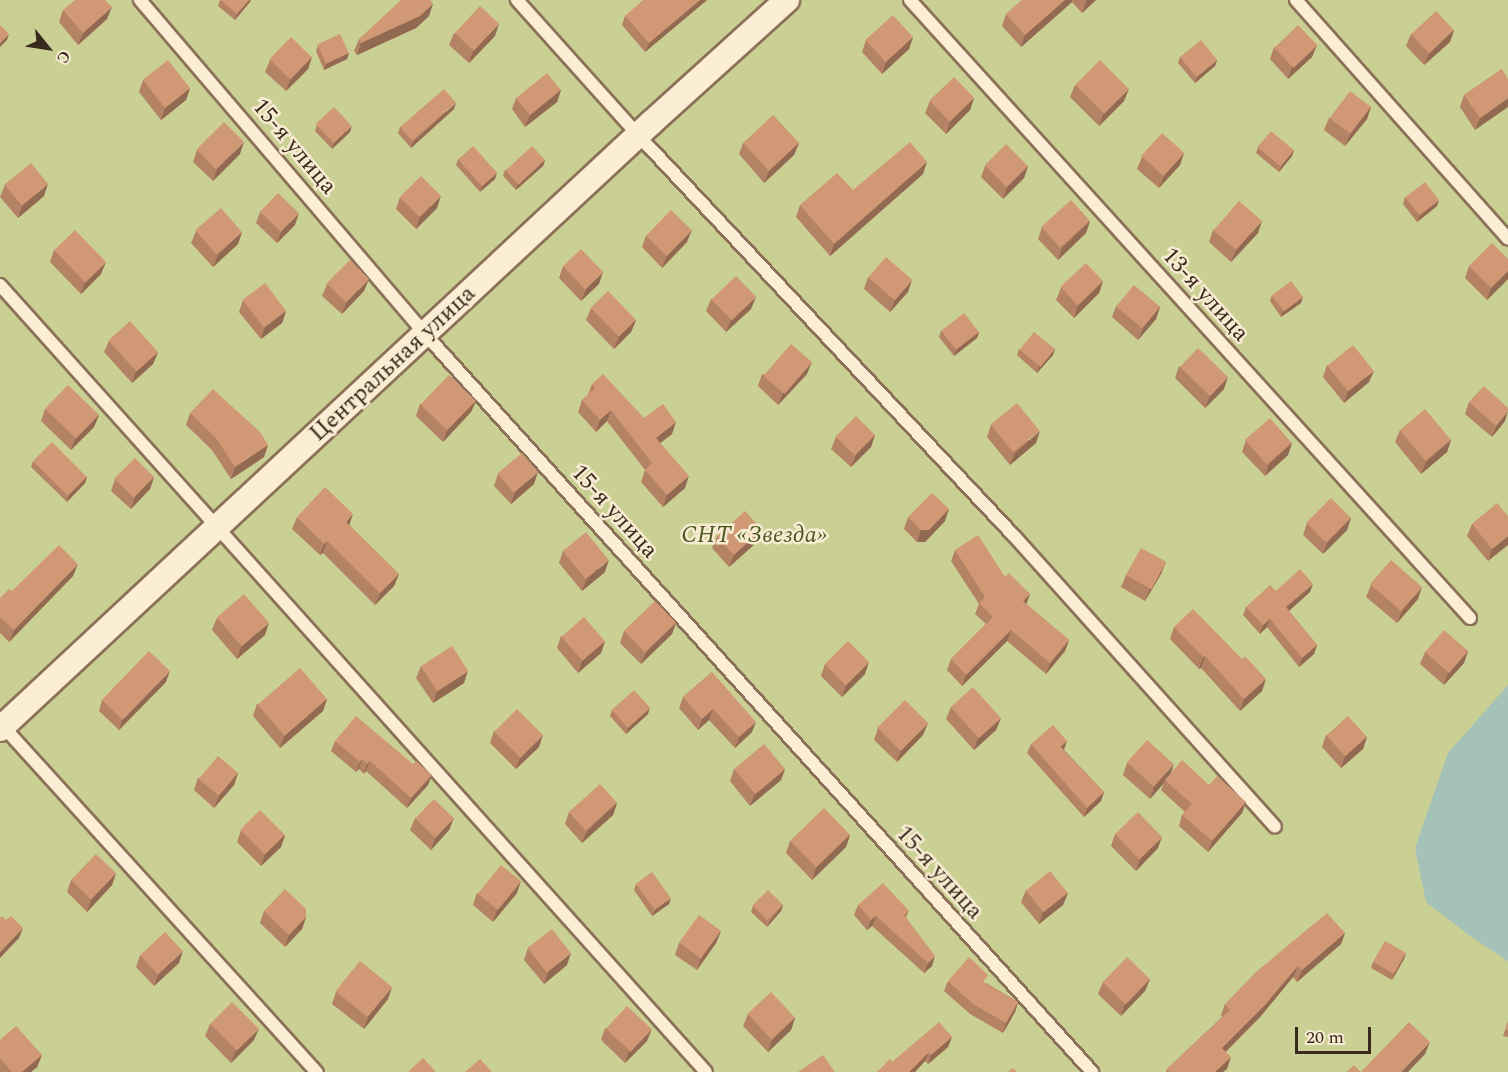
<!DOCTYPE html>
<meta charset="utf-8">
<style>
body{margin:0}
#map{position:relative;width:1508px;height:1072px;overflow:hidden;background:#f0e0c1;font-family:Spectral,serif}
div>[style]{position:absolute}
.green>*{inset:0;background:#cacf94;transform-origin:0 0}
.water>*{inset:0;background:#a4c2b8}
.roads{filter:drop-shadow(2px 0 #8b7157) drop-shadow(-2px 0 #8b7157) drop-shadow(0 2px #8b7157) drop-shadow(0 -2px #8b7157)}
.lane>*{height:12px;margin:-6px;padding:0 6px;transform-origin:6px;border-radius:6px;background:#fbeed5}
.street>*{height:24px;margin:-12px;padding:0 12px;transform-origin:12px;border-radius:12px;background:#fbeed5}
.wall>*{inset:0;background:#b48365}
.shaded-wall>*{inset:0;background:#926a52}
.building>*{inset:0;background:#d19875;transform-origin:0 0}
span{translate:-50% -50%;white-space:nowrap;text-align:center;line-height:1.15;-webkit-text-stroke:5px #f7ebd1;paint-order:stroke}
.street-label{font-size:24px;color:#3a2a1d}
.park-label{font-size:24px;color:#4c5722;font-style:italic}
.north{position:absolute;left:18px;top:18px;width:60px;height:60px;-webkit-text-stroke:4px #f7ebd1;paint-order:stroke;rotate:120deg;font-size:16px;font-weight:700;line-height:24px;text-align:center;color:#3a2a1d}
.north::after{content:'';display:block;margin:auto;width:21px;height:27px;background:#3a2a1d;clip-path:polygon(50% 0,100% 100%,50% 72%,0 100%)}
.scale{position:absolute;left:1295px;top:1027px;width:76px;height:27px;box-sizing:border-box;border:3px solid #3a2a1d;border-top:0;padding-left:8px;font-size:18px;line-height:21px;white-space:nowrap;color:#3a2a1d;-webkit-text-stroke:4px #f7ebd1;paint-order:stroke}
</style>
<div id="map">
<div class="green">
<i style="left:0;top:0;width:1508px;height:1072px"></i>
</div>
<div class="water">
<i style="clip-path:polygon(1508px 685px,1508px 961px,1470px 936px,1426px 902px,1415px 848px,1448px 753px)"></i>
</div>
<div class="roads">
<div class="lane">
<i style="left:140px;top:0;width:439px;rotate:49.5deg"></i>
<i style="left:425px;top:334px;width:995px;rotate:47.89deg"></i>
<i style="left:517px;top:0;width:181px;rotate:48.1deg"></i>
<i style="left:638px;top:135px;width:551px;rotate:46.84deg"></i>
<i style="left:1015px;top:537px;width:389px;rotate:48.1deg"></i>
<i style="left:910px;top:0;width:834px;rotate:47.82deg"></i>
<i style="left:1296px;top:0;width:319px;rotate:48.4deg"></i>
<i style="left:0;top:285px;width:1057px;rotate:48.11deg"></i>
<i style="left:1px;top:724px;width:470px;rotate:47.8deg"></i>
</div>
<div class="street">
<i style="left:0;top:729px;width:891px;rotate:-42.95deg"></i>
<i style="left:652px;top:122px;width:182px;rotate:-42.1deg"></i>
</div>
</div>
<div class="wall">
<i style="clip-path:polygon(220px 0,251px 1px,235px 20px,218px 6px)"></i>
<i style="clip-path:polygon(707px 0,645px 52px,622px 25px,625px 16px)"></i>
<i style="clip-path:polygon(1022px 0,1096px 0,1082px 13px,1072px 2px,1021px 47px,1002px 26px,1006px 14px)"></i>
<i style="clip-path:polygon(63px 10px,107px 19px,78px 45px,59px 22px)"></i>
<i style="clip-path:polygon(429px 16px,416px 28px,357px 55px,354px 51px,359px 39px)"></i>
<i style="clip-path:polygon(1454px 30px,1450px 42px,1424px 65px,1406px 46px,1411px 34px)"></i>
<i style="clip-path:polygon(454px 33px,495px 36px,469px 63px,449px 45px)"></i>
<i style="clip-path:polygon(913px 37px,909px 49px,882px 74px,862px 52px,866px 40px)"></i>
<i style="clip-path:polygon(318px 45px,349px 53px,347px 59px,324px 70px,316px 51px)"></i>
<i style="clip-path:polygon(1317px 45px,1312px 57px,1288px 79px,1270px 59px,1274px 47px)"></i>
<i style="clip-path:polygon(312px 57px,308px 69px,286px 91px,265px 72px,270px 60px)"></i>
<i style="clip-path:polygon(1180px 57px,1217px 60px,1215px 66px,1195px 83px,1178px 63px)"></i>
<i style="clip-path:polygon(1502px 69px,1475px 130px,1460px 107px,1464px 95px)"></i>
<i style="clip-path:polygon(143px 80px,190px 88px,186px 100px,161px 120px,139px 92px)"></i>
<i style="clip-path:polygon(1075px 85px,1124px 101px,1099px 126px,1070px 97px)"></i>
<i style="clip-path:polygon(561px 90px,557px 102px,525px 127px,512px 109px,516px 98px)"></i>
<i style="clip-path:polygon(974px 98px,970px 110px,946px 134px,925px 113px,930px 101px)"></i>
<i style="clip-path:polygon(1371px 107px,1367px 119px,1345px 146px,1324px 130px,1329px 118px)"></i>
<i style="clip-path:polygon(454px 109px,411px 148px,398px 133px,400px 127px)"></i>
<i style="clip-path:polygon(317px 125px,350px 132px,332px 149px,315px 131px)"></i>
<i style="clip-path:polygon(743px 143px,799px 143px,794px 155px,764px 183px,739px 154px)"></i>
<i style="clip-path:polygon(1258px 147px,1294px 150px,1292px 156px,1279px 172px,1256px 153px)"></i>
<i style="clip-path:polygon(197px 150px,240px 154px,213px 181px,193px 162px)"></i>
<i style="clip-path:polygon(1184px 153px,1180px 165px,1159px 188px,1137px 169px,1142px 157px)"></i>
<i style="clip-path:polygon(458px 159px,495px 179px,480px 192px,456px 165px)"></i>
<i style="clip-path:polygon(545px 160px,543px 166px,516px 190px,503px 176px,505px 170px)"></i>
<i style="clip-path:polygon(985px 166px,1028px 166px,1024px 178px,1003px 199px,981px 177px)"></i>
<i style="clip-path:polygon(923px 174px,830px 256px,796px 217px,800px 205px,853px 190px)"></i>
<i style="clip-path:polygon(5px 185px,44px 196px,18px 218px,0 197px)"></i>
<i style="clip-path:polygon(400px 197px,437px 208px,416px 229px,396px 209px)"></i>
<i style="clip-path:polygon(1405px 197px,1437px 206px,1417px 222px,1403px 204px)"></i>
<i style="clip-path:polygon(260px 212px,295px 225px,277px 243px,256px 223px)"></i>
<i style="clip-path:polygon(1090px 221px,1086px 233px,1058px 260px,1038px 239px,1042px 227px)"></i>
<i style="clip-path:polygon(1213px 230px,1258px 233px,1231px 262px,1209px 242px)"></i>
<i style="clip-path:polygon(196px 231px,242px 232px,238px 244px,213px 267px,191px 243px)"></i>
<i style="clip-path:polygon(646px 236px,687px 242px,662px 268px,642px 247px)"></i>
<i style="clip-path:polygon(54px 250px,101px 274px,81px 294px,50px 262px)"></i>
<i style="clip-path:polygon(1508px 259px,1508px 279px,1487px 300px,1465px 278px,1469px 266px)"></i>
<i style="clip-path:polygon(563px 266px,599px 284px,581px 301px,559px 278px)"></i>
<i style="clip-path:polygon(868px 277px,908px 292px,890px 312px,864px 289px)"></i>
<i style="clip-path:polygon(1103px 281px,1099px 293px,1074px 318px,1056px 300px,1061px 288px)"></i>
<i style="clip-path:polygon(327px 284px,364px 291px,342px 314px,322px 296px)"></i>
<i style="clip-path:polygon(1272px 295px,1301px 303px,1281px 317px,1270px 301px)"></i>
<i style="clip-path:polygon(711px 299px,751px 309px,726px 332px,706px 311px)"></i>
<i style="clip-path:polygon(243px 300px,286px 311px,282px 323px,261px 339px,239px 312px)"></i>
<i style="clip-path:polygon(1116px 306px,1160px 307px,1156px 319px,1138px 340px,1112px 317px)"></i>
<i style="clip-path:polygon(591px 308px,636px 320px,631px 332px,614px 349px,586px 320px)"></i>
<i style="clip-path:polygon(941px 331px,979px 332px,977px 338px,954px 356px,939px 337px)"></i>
<i style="clip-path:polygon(109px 341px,158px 352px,153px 364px,132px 383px,104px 352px)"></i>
<i style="clip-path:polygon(1019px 349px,1055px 349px,1053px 355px,1037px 373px,1017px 355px)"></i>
<i style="clip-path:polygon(1327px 365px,1369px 382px,1344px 403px,1323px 377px)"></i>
<i style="clip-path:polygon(1179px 366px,1224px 389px,1205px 408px,1175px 378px)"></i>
<i style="clip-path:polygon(762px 374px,807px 374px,778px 405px,758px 386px)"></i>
<i style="clip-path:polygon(592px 384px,644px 418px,672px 434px,660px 443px,685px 488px,663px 507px,641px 482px,645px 470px,607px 421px,596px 432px,578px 412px,582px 400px,588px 395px)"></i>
<i style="clip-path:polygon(476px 401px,471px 412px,443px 442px,416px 416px,420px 404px)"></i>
<i style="clip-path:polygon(1469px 402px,1505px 421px,1492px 437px,1465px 414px)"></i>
<i style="clip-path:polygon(45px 409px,99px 415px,94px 427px,71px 450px,41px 421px)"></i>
<i style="clip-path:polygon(190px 413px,268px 445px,264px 457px,231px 479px,212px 450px,186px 425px)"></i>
<i style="clip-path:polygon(991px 425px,1036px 443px,1010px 465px,987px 437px)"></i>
<i style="clip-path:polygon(1400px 430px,1451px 440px,1447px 452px,1421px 474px,1395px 442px)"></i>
<i style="clip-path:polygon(875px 435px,871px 447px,851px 467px,831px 449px,836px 437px)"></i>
<i style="clip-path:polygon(1246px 440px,1292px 443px,1288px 455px,1265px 476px,1242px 452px)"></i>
<i style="clip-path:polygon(33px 461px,87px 477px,85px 483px,67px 502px,31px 467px)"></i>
<i style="clip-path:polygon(498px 474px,534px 484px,511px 504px,494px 486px)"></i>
<i style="clip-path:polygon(154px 477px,150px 489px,131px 509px,111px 491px,115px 479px)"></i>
<i style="clip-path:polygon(1508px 516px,1488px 561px,1467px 536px,1472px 524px)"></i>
<i style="clip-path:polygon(297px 517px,349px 525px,399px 574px,394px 586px,375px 605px,323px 553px,320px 555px,292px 529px)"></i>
<i style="clip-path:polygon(908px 517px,945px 521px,925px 542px,917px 542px,904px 529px)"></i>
<i style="clip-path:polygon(1351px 518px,1347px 530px,1323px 554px,1303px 535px,1307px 523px)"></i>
<i style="clip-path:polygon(717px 536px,757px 542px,729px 567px,712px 548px)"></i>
<i style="clip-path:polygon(955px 550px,1005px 577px,1030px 594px,1026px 604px,1069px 640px,1065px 651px,1046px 674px,1007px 641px,962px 686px,947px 670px,951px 659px,986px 624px,975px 614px,979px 604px,951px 561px)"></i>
<i style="clip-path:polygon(563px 551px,605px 572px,582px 591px,559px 563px)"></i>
<i style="clip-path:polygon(1166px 562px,1161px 574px,1145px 601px,1121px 587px,1126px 575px)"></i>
<i style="clip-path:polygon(73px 576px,9px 642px,0 633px,0 598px,12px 591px)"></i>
<i style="clip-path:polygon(1371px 585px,1418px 599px,1397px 623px,1366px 597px)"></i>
<i style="clip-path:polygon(1276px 591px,1310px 592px,1289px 611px,1317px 645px,1314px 654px,1299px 667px,1267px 627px,1260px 634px,1243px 615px,1246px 607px)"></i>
<i style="clip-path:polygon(217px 618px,265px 635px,237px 659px,212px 630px)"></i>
<i style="clip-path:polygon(676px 623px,672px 634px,641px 664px,620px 643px,624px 631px)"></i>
<i style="clip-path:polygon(1174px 627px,1262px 691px,1240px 711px,1201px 668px,1199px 669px,1170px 639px)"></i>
<i style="clip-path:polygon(561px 636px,605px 641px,601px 653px,578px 673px,557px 648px)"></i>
<i style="clip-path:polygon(1468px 651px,1464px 663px,1444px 685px,1420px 664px,1425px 652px)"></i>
<i style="clip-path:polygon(825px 664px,865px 674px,842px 697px,821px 676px)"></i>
<i style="clip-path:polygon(421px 666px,464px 683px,433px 703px,416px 678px)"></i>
<i style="clip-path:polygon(712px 672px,752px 732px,735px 748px,709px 720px,698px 730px,679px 708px,683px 697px)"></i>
<i style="clip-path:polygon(166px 682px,119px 730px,99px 711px,102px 700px)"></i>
<i style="clip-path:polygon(327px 699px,323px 711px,280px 748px,253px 716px,257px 704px)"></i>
<i style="clip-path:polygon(951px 707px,1001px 718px,996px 730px,974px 750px,946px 719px)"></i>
<i style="clip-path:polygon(612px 710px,648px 714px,626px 734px,610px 716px)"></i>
<i style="clip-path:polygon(878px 728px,923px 735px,897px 762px,874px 740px)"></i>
<i style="clip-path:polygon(494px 731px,539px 747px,516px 769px,490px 743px)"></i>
<i style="clip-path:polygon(1326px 735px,1367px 737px,1363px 749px,1341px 768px,1322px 747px)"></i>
<i style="clip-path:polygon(335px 741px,413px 764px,432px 775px,428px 785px,407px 808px,366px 771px,364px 774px,359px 769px,356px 772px,331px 751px)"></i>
<i style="clip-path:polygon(1031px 744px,1064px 750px,1104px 792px,1101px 801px,1084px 817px,1027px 753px)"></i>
<i style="clip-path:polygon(1127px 763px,1171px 773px,1209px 785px,1246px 802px,1242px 813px,1208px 852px,1179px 826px,1182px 815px,1185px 812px,1161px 790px,1164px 783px,1150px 799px,1123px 775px)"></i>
<i style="clip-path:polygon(734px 769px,785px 769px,781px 780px,750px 806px,730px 781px)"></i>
<i style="clip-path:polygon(238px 773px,234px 785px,214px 808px,194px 790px,198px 778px)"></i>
<i style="clip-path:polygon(617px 803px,613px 815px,582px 843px,565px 824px,569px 812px)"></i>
<i style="clip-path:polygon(415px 818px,454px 818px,449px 830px,431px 850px,410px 830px)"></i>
<i style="clip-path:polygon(241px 830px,285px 835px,281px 847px,261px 866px,237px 842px)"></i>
<i style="clip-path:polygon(1115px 834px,1158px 848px,1136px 871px,1111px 846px)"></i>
<i style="clip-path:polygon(850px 835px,846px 847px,812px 880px,786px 853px,790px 841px)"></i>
<i style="clip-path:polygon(116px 873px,112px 885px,87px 912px,67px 892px,71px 880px)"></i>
<i style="clip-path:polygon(636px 884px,669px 904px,652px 916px,634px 890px)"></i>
<i style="clip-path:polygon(1026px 890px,1068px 893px,1063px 905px,1039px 924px,1021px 902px)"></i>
<i style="clip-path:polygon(477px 893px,517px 893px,493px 922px,473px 905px)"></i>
<i style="clip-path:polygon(783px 905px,781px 911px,767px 927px,751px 912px,753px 906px)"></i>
<i style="clip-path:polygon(858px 905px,909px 911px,906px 917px,932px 966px,924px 973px,872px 926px,867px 930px,854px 915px)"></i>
<i style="clip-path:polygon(264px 911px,306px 917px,302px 929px,285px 947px,260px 923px)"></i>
<i style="clip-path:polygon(721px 931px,716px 943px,697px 970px,675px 955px,679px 943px)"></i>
<i style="clip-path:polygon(1345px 933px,1341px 944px,1297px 982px,1293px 977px,1260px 1017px,1226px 1052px,1227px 1069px,1223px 1072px,1166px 1072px,1167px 1069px,1222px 1017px,1221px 1015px,1225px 1004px)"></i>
<i style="clip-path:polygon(528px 948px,567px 965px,544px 984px,524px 960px)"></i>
<i style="clip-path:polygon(1406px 953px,1404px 959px,1392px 980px,1371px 968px,1373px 962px)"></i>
<i style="clip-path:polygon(140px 955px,179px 963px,154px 986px,136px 967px)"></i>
<i style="clip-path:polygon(1150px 979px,1145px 991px,1121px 1016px,1098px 994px,1103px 982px)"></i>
<i style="clip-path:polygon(948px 981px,986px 983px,1018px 1002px,1015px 1012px,1003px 1033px,970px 1014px,944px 991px)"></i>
<i style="clip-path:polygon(336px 992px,388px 999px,364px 1029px,332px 1004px)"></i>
<i style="clip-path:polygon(748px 1014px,795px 1018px,791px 1030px,768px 1052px,743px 1026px)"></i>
<i style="clip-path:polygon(1508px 1021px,1508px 1037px,1503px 1036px)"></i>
<i style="clip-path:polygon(210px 1024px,254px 1040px,231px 1063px,205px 1036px)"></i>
<i style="clip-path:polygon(605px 1028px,647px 1041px,625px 1063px,601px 1040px)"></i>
<i style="clip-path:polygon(952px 1037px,948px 1047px,928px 1064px,925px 1061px,915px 1072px,877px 1072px,892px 1062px)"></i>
<i style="clip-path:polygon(0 1040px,42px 1055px,37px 1067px,31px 1072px,0 1072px)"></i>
</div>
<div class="shaded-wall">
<i style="clip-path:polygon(249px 0,251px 0,235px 20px,237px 14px)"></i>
<i style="clip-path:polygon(700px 0,707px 0,645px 52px,649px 43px)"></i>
<i style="clip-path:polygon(1065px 0,1072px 0,1072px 2px,1021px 47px,1025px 35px)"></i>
<i style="clip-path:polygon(1087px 0,1096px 0,1082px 13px,1086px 1px)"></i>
<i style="clip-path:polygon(433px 4px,429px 16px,416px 28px,357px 55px,361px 43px)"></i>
<i style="clip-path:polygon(112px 7px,107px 19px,78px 45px,83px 33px)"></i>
<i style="clip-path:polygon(499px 24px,495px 36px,469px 63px,473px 51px)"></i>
<i style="clip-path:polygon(1454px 30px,1450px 42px,1424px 65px,1429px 54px)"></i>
<i style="clip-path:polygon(9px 34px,7px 40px,0 47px,0 43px)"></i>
<i style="clip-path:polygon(913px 37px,909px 49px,882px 74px,886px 62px)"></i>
<i style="clip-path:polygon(1317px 45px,1312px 57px,1288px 79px,1292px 67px)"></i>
<i style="clip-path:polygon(349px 53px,347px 59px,324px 70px,326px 64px)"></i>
<i style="clip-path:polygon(312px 57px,308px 69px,286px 91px,290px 80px)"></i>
<i style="clip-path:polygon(1217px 60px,1215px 66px,1195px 83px,1197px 77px)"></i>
<i style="clip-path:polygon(190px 88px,186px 100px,161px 120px,165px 108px)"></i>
<i style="clip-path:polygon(1129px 89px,1124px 101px,1099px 126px,1103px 114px)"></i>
<i style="clip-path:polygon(561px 90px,557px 102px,525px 127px,530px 115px)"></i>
<i style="clip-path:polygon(974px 98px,970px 110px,946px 134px,950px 122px)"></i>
<i style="clip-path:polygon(1508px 98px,1508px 107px,1475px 130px,1480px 118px)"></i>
<i style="clip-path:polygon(456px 103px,454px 109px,411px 148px,413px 142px)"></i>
<i style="clip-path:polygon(1371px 107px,1367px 119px,1345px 146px,1350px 134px)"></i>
<i style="clip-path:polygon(352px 126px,350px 132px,332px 149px,334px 143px)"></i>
<i style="clip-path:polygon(244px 142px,240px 154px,213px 181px,217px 169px)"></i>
<i style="clip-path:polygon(799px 143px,794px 155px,764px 183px,769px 171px)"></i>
<i style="clip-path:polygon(1294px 150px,1292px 156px,1279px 172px,1281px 166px)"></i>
<i style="clip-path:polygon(1184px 153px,1180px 165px,1159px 188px,1164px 176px)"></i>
<i style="clip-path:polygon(545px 160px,543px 166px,516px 190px,518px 184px)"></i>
<i style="clip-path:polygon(927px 162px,923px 174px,830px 256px,834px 244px)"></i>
<i style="clip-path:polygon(1028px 166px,1024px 178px,1003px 199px,1007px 187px)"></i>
<i style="clip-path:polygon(497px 173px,495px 179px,480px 192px,482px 186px)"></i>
<i style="clip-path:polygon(48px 184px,44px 196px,18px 218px,22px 206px)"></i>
<i style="clip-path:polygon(441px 196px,437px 208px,416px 229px,420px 217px)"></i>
<i style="clip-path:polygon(1439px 200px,1437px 206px,1417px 222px,1419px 216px)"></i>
<i style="clip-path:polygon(299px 213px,295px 225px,277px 243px,281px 232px)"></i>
<i style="clip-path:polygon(1090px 221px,1086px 233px,1058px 260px,1062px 248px)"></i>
<i style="clip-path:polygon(1262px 221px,1258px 233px,1231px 262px,1236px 250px)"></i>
<i style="clip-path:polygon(692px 230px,687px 242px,662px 268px,667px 256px)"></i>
<i style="clip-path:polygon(242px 232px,238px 244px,213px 267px,218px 255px)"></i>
<i style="clip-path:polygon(106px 262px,101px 274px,81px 294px,85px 282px)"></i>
<i style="clip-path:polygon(1508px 271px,1508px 279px,1487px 300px,1491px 288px)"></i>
<i style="clip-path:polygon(603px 272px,599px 284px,581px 301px,586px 289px)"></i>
<i style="clip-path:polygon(369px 279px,364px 291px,342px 314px,346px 303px)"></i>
<i style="clip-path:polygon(912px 280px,908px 292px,890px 312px,895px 300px)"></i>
<i style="clip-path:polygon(1103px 281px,1099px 293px,1074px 318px,1078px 306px)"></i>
<i style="clip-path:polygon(756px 297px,751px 309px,726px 332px,731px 320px)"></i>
<i style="clip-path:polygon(1303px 297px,1301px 303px,1281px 317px,1283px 311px)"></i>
<i style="clip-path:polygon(1160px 307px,1156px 319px,1138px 340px,1143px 328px)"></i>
<i style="clip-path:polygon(286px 311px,282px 323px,261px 339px,265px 327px)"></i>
<i style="clip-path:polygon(636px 320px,631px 332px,614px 349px,619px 337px)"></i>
<i style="clip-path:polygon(979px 332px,977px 338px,954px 356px,956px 350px)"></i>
<i style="clip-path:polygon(1055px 349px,1053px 355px,1037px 373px,1039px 367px)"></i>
<i style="clip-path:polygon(158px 352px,153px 364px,132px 383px,136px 371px)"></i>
<i style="clip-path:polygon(812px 362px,807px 374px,778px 405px,783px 393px)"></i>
<i style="clip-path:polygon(1374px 371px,1369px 382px,1344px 403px,1348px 391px)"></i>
<i style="clip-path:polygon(1228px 377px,1224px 389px,1205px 408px,1210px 396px)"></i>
<i style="clip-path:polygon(476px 401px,471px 412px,443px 442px,447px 430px)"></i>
<i style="clip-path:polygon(611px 410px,607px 421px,596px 432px,600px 420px)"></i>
<i style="clip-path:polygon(1508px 411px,1505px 421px,1492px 437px,1496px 426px)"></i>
<i style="clip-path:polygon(99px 415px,94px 427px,71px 450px,75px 439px)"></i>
<i style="clip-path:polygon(676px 422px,672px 434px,651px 450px,656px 438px)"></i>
<i style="clip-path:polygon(1040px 431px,1036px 443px,1010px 465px,1015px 453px)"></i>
<i style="clip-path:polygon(875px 435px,871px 447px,851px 467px,856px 455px)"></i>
<i style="clip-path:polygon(1451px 440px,1447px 452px,1421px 474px,1426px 462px)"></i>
<i style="clip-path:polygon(1292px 443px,1288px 455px,1265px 476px,1269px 464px)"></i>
<i style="clip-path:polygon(268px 445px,264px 457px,231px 479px,235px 467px)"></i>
<i style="clip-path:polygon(538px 472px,534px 484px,511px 504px,515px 492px)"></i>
<i style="clip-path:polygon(689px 476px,685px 488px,663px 507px,667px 495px)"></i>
<i style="clip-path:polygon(87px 477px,85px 483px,67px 502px,69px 495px)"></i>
<i style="clip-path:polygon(154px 477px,150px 489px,131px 509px,135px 497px)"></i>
<i style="clip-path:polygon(949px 509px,945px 521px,925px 542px,917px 542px,921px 530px)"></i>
<i style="clip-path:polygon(353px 514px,349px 526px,346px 522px)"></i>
<i style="clip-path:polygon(1351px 518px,1347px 530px,1323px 554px,1327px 543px)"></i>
<i style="clip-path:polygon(762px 530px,757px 542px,729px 567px,734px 555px)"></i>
<i style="clip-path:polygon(1508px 536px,1508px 545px,1488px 561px,1492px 549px)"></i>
<i style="clip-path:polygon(327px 541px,323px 553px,320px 555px,324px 544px)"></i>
<i style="clip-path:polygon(609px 560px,605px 572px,582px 591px,587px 579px)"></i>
<i style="clip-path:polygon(1166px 562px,1161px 574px,1145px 601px,1150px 589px)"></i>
<i style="clip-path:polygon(78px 564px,73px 576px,9px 642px,14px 630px)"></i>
<i style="clip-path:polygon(399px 574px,394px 586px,375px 605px,380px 593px)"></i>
<i style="clip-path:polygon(1313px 584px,1310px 592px,1283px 616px,1286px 607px)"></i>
<i style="clip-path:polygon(1422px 587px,1418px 599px,1397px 623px,1402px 611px)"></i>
<i style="clip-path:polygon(1030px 594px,1026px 605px,1023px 601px)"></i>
<i style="clip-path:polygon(1270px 619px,1267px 627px,1260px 634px,1263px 625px)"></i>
<i style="clip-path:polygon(269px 623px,265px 635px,237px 659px,241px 647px)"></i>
<i style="clip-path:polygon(676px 623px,672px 634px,641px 664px,646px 652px)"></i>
<i style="clip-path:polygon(1011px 630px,1007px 641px,962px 686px,966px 675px)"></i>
<i style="clip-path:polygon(1069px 640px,1065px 651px,1046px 674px,1050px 663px)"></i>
<i style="clip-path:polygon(605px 641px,601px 653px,578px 673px,582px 661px)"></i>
<i style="clip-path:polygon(1317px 645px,1314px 654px,1299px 667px,1302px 658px)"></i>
<i style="clip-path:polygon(1468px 651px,1464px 663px,1444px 685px,1448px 673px)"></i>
<i style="clip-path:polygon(1205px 656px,1201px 668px,1199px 669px,1203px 657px)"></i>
<i style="clip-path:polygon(869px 662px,865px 674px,842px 697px,846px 685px)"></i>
<i style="clip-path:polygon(170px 671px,166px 682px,119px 730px,122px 720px)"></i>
<i style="clip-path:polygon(468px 671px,464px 683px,433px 703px,437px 691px)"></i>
<i style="clip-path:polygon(1266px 679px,1262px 691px,1240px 711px,1244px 699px)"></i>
<i style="clip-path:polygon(327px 699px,323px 711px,280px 748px,284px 736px)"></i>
<i style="clip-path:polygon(650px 708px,648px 714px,626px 734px,628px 728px)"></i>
<i style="clip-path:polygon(713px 709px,709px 720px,698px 730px,702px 719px)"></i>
<i style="clip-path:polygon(1001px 718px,996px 730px,974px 750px,978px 738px)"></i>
<i style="clip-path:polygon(756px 722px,752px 732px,735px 748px,739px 737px)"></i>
<i style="clip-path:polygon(928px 723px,923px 735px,897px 762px,901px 750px)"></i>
<i style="clip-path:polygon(543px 735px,539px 747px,516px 769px,520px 758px)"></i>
<i style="clip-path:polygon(1367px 737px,1363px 749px,1341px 768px,1345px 756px)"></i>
<i style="clip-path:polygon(1067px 741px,1064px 750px,1060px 747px)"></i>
<i style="clip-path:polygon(362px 759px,359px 769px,356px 772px,360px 762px)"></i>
<i style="clip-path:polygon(370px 761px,366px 771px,364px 774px,367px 764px)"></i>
<i style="clip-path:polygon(1174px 764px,1170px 776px,1165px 780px,1164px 783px,1150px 799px,1154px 787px)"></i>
<i style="clip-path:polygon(785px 769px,781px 780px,750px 806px,755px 794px)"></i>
<i style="clip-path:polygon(238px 773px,234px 785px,214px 808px,219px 796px)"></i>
<i style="clip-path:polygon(432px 775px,428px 785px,407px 808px,411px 798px)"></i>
<i style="clip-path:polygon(1104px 792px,1101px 801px,1084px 817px,1087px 808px)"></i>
<i style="clip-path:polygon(1246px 802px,1242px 813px,1208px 852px,1212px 841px)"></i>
<i style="clip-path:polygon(617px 803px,613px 815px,582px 843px,587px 831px)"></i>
<i style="clip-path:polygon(454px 818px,449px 830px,431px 850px,435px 838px)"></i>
<i style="clip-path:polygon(285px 835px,281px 847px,261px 866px,265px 854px)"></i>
<i style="clip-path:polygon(850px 835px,846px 847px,812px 880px,816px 868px)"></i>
<i style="clip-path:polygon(1162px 837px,1158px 848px,1136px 871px,1140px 859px)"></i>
<i style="clip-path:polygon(116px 873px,112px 885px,87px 912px,91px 900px)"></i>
<i style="clip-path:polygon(521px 881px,517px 893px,493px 922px,497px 910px)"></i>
<i style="clip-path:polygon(1068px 893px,1063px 905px,1039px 924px,1043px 912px)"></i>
<i style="clip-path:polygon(671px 898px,669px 904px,652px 916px,655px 910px)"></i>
<i style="clip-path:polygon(783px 905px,781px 911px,767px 927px,770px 921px)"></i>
<i style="clip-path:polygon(876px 916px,872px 926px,867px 930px,871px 920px)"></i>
<i style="clip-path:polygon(306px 917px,302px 929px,285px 947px,289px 935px)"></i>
<i style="clip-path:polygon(23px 928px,19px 938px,0 958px,0 952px)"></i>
<i style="clip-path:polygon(721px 931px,716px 943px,697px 970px,701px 958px)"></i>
<i style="clip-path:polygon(1345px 933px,1341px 944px,1297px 982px,1302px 970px)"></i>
<i style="clip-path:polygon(183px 951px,179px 963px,154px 986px,158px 975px)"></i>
<i style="clip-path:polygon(571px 953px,567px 965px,544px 984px,548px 972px)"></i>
<i style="clip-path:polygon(1406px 953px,1404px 959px,1392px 980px,1394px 974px)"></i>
<i style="clip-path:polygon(935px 956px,932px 966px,924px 973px,928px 963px)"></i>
<i style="clip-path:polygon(1298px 966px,1293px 977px,1260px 1017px,1218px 1059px,1222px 1048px)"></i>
<i style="clip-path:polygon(1150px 979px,1145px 991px,1121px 1016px,1125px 1004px)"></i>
<i style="clip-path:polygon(392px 987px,388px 999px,364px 1029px,368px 1017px)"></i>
<i style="clip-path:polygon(1018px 1002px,1015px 1012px,1003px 1033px,1006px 1023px)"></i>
<i style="clip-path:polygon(795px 1018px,791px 1030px,768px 1052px,772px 1040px)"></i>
<i style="clip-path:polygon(259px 1029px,254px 1040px,231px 1063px,236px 1051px)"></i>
<i style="clip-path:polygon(652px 1029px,647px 1041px,625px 1063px,629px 1052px)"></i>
<i style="clip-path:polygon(952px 1037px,948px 1047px,928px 1064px,931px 1055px)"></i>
<i style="clip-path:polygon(1430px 1042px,1425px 1054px,1408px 1072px,1401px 1072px)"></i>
<i style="clip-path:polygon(929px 1052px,925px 1061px,915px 1072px,909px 1072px)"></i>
<i style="clip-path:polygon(42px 1055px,37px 1067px,31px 1072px,22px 1072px)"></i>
<i style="clip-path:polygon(1231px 1057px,1227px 1069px,1223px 1072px,1215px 1072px)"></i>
</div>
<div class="building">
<i style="clip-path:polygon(75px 0,105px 0,112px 7px,83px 33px,63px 10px)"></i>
<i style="clip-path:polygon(220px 0,249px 0,237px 14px)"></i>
<i style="clip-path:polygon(401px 0,430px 0,433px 4px,420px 16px,361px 43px,359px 39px)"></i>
<i style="clip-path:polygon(643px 0,700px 0,649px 43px,625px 16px)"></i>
<i style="clip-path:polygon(1022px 0,1065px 0,1025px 35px,1006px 14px)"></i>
<i style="left:480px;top:6px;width:26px;height:37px;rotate:43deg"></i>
<i style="left:1436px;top:11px;width:26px;height:34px;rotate:47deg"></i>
<i style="left:893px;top:15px;width:30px;height:37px;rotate:48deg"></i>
<i style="clip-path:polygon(0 25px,9px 34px,0 43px)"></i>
<i style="left:1298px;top:25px;width:28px;height:33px;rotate:46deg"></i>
<i style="left:340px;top:34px;width:21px;height:25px;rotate:65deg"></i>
<i style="left:291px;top:37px;width:29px;height:31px;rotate:44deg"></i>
<i style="left:1201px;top:40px;width:26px;height:27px;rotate:51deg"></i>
<i style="left:168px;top:60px;width:36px;height:32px;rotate:52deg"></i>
<i style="left:1100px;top:60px;width:41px;height:35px;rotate:45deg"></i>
<i style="clip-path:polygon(1502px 69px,1508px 79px,1508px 98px,1480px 118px,1464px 95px)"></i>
<i style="left:547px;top:73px;width:22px;height:40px;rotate:51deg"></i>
<i style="left:954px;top:77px;width:29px;height:34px;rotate:46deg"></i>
<i style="left:444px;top:89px;width:18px;height:58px;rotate:49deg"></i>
<i style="left:1350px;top:91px;width:26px;height:34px;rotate:37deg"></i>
<i style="left:334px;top:107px;width:26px;height:25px;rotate:47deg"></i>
<i style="left:773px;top:115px;width:38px;height:41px;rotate:47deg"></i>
<i style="left:224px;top:122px;width:28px;height:39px;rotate:45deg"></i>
<i style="left:1271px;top:131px;width:30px;height:21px;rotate:40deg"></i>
<i style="left:1162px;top:133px;width:30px;height:31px;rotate:42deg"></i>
<i style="clip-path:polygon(910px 142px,927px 162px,834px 244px,800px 205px,837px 173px,853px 190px)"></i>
<i style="left:1006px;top:144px;width:31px;height:30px;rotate:45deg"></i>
<i style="left:473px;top:146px;width:36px;height:20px;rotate:48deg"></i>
<i style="left:532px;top:146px;width:19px;height:36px;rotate:47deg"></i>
<i style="left:31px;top:163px;width:27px;height:34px;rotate:51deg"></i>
<i style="left:421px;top:176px;width:28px;height:30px;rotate:45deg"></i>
<i style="left:1425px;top:182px;width:23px;height:25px;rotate:52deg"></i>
<i style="left:278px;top:193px;width:29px;height:26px;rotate:44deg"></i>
<i style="left:1071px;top:200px;width:28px;height:40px;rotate:48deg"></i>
<i style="left:1239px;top:201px;width:30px;height:39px;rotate:41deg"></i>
<i style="left:221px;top:208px;width:32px;height:34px;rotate:49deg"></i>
<i style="left:671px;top:210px;width:29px;height:36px;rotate:44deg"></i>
<i style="left:75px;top:230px;width:45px;height:29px;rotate:46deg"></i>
<i style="clip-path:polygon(1492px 243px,1508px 259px,1508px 271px,1491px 288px,1469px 266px)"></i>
<i style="left:581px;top:249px;width:32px;height:25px;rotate:46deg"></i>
<i style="left:886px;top:257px;width:35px;height:27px;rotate:41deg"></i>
<i style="left:350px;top:260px;width:27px;height:33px;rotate:45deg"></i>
<i style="left:1086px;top:263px;width:25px;height:35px;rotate:47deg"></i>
<i style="left:736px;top:276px;width:29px;height:34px;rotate:46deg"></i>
<i style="left:1291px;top:281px;width:20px;height:24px;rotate:53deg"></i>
<i style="left:265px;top:283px;width:35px;height:28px;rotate:53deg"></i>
<i style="left:1134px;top:285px;width:34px;height:28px;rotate:40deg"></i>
<i style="left:608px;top:291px;width:40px;height:24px;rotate:46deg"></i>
<i style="left:964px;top:313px;width:24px;height:29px;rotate:52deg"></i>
<i style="left:130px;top:321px;width:42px;height:29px;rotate:48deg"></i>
<i style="left:1034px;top:332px;width:27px;height:23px;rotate:39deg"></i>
<i style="left:791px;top:344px;width:28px;height:42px;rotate:41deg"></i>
<i style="left:1353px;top:345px;width:33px;height:33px;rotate:51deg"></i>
<i style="left:1198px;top:348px;width:42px;height:26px;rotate:44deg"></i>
<i style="clip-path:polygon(603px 374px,644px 418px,663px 404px,676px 422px,656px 438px,689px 476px,667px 495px,645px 470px,652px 463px,611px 410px,600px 420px,582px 400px,595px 388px,592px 384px)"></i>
<i style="left:449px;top:375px;width:37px;height:41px;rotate:44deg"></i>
<i style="left:68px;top:385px;width:43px;height:33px;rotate:44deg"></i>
<i style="clip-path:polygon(1484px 386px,1508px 408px,1508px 411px,1496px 426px,1469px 402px)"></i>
<i style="clip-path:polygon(213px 389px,260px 432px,268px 445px,235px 467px,216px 438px,190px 413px)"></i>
<i style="left:1017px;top:403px;width:36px;height:34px;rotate:51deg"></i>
<i style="left:1425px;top:409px;width:40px;height:33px;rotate:50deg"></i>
<i style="left:856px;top:416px;width:27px;height:29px;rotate:45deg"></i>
<i style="left:1270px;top:418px;width:33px;height:33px;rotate:49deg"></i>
<i style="left:52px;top:442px;width:49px;height:27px;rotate:45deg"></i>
<i style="left:522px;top:453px;width:25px;height:32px;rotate:50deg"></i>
<i style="left:135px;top:458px;width:27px;height:29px;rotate:45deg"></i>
<i style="clip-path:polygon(325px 487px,353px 514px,346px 522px,399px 574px,380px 593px,327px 541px,324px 544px,297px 517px)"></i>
<i style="clip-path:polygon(932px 493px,949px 509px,929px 530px,921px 530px,908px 517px)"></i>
<i style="left:1331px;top:498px;width:28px;height:35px;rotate:45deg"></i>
<i style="clip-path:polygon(1497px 503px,1508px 516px,1508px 536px,1492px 549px,1472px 524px)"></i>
<i style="left:745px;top:511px;width:25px;height:38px;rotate:48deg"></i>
<i style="left:586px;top:532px;width:36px;height:30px;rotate:51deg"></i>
<i style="clip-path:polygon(978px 535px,1005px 577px,1009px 573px,1030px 594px,1023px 601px,1069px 640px,1050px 663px,1011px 630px,966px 675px,951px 659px,993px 617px,979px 603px,985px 597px,955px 550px)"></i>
<i style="clip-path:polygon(59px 545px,78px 564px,14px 630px,0 617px,0 598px,9px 589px,12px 591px)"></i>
<i style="left:1141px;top:548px;width:29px;height:31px;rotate:29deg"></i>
<i style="left:1391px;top:560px;width:41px;height:32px;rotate:41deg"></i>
<i style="clip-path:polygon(1300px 569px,1313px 584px,1286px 607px,1317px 645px,1302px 658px,1270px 619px,1263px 625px,1246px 607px,1270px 585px,1276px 591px)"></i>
<i style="left:244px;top:594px;width:38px;height:36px;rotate:49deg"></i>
<i style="left:655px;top:601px;width:30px;height:43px;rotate:46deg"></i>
<i style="clip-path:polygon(1193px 609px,1242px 659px,1245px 656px,1266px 679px,1244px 699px,1205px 656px,1203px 657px,1174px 627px)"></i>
<i style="left:584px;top:617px;width:32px;height:30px;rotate:49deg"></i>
<i style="left:1444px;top:630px;width:32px;height:29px;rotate:41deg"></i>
<i style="left:848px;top:641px;width:30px;height:33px;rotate:45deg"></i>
<i style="left:452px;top:646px;width:30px;height:37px;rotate:57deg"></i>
<i style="left:149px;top:651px;width:29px;height:68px;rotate:44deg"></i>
<i style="left:300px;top:668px;width:41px;height:56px;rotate:49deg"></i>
<i style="clip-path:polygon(712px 672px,756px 722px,739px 737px,713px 709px,702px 719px,683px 697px)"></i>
<i style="left:973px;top:687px;width:42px;height:30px;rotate:48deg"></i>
<i style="left:634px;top:690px;width:24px;height:30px;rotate:48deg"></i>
<i style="left:905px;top:700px;width:33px;height:39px;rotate:45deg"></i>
<i style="left:517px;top:709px;width:37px;height:32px;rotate:45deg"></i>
<i style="clip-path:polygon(356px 716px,413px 764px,416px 761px,432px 775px,411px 798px,370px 761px,367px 764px,362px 759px,360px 762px,335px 741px)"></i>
<i style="left:1348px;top:716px;width:28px;height:29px;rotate:48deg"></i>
<i style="clip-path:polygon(1053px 725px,1067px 741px,1060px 747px,1104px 792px,1087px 808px,1031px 744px)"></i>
<i style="left:1147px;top:740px;width:36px;height:30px;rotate:42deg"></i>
<i style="left:764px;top:744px;width:33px;height:39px;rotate:50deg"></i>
<i style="left:218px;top:756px;width:26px;height:30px;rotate:40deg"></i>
<i style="clip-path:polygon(1182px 760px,1209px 785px,1217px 776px,1246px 802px,1212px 841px,1182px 815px,1192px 804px,1165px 780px)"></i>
<i style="left:600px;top:784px;width:25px;height:42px;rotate:48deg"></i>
<i style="left:434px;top:799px;width:28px;height:27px;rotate:44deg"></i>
<i style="left:824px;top:808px;width:37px;height:47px;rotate:46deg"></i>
<i style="left:260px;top:810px;width:35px;height:28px;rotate:45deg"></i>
<i style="left:1138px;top:812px;width:35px;height:32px;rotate:46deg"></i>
<i style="left:96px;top:854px;width:28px;height:36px;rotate:44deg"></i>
<i style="left:501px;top:865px;width:26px;height:37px;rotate:39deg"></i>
<i style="left:1050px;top:871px;width:28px;height:31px;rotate:51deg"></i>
<i style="left:652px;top:872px;width:32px;height:20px;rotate:54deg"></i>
<i style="clip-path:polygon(883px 883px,909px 911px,904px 915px,935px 956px,928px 963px,876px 916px,871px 920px,858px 905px)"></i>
<i style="clip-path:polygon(285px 889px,306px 909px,306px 917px,289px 935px,264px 911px)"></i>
<i style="left:768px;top:890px;width:21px;height:22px;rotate:45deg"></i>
<i style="clip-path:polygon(1327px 913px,1345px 933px,1302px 970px,1298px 966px,1265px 1005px,1222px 1048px,1231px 1057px,1215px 1072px,1170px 1072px,1167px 1069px,1230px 1010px,1225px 1004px,1256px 972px)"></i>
<i style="left:699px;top:915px;width:27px;height:34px;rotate:36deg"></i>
<i style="clip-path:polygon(2px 916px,6px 920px,11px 916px,23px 928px,0 952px,0 918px)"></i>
<i style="left:552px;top:929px;width:31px;height:31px;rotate:52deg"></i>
<i style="left:165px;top:932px;width:26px;height:34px;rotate:47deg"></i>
<i style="left:1385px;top:941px;width:24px;height:24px;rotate:30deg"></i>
<i style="clip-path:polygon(969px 957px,988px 975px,983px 982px,1018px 1002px,1006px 1023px,973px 1004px,948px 981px)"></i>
<i style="left:1127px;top:957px;width:32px;height:35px;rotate:44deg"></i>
<i style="left:360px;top:961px;width:41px;height:39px;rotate:39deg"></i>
<i style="left:771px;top:992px;width:35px;height:32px;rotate:47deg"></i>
<i style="left:232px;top:1002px;width:38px;height:31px;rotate:45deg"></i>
<i style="left:627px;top:1006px;width:34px;height:31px;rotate:43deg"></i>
<i style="clip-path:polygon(1508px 1021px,1508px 1030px,1505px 1030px)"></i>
<i style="clip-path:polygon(939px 1022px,952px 1037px,931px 1055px,929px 1052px,909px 1072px,877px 1072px,890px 1059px,892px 1062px)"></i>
<i style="clip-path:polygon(1409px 1022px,1430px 1042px,1401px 1072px,1346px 1072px,1354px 1065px,1361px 1072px)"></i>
<i style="clip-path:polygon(16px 1026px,42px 1055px,22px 1072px,12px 1072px,0 1058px,0 1040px)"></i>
<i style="clip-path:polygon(823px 1055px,835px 1072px,798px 1072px)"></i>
<i style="clip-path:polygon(423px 1058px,436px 1072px,408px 1072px)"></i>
<i style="clip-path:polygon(480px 1059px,492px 1072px,465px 1072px)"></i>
<i style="clip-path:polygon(1013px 1068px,1017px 1072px,1008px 1072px)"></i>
</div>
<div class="street-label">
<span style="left:294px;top:147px;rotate:50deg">15-я улица</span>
<span style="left:1205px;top:295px;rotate:48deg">13-я улица</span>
<span style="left:393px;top:364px;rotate:-43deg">Центральная улица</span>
<span style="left:614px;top:512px;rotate:48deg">15-я улица</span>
<span style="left:939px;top:873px;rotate:48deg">15-я улица</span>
</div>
<div class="park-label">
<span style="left:754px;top:536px">СНТ «Звезда»</span>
</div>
<div class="north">С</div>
<div class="scale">20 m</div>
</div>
